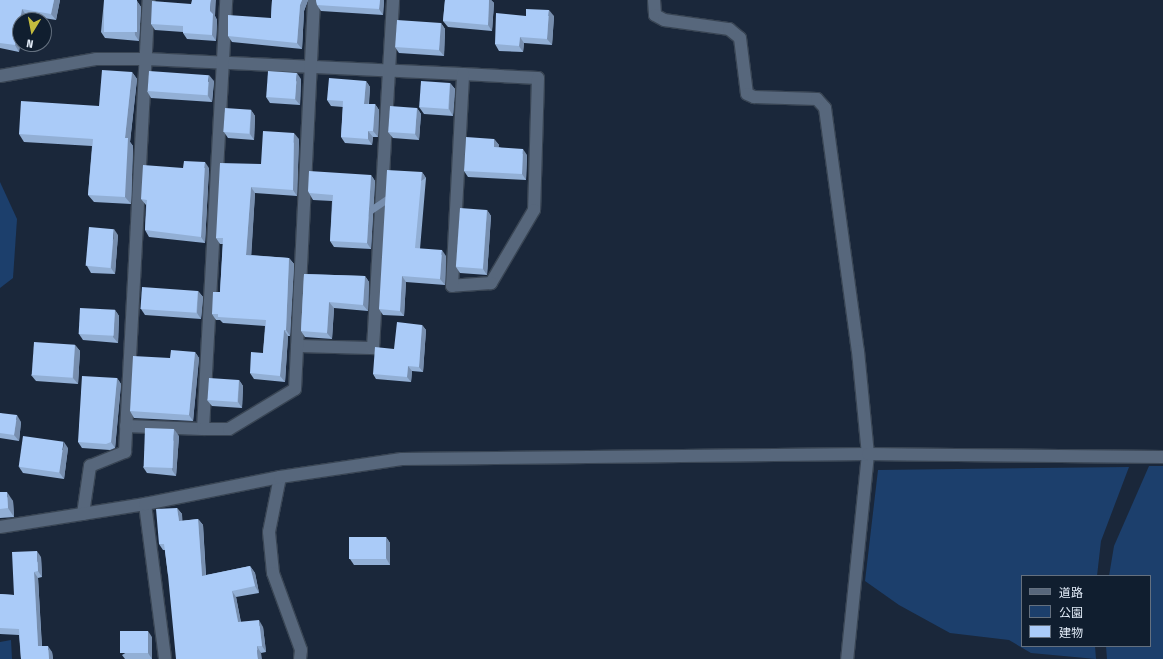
<!DOCTYPE html>
<meta charset="utf-8">
<style>
body{margin:0}
#map{position:relative;width:1163px;height:659px;overflow:hidden;background:#1a273a;font-family:"Fira Sans Condensed","Noto Sans JP",sans-serif}
div>[style]{position:absolute}
.green>*{inset:0;background:#1c3f6c}
.roads{filter:drop-shadow(1px 0 #394554) drop-shadow(-1px 0 #394554) drop-shadow(0 1px #394554) drop-shadow(0 -1px #394554)}
.street>*{height:12px;margin:-6px;padding:0 6px;transform-origin:6px;border-radius:6px;background:#57677c}
.wall>*{inset:0;background:#92afd5}
.shaded-wall>*{inset:0;background:#778eae;transform-origin:0 0}
.building>*{inset:0;background:#aacbf8;transform-origin:0 0}
span{translate:-50% -50%;white-space:nowrap;text-align:center;line-height:1.15;-webkit-text-stroke:4px #101e2f;paint-order:stroke}
.legend{position:absolute;left:1021px;top:575px;width:130px;height:72px;box-sizing:border-box;background:#101e2f;border:1px solid #64707f;margin:0;padding:5px 7px;list-style:none;font-size:12px;color:#e2ecf8}
.legend li{display:flex;align-items:center;gap:8px;height:20px}
.legend b{width:20px;border:1px solid #64707f}
.north{position:absolute;left:12px;top:12px;width:40px;height:40px;box-sizing:border-box;background:#101e2f;border:1px solid #64707f;border-radius:50%;rotate:190deg;font-size:11px;font-weight:700;line-height:16px;text-align:center;color:#e2ecf8}
.north::after{content:'';display:block;margin:auto;width:14px;height:18px;background:#c4bc3e;clip-path:polygon(50% 0,100% 100%,50% 72%,0 100%)}
</style>
<div id="map">
<div class="green">
<i style="clip-path:polygon(0 182px,17px 219px,13px 278px,0 288px)"></i>
<i style="clip-path:polygon(1149px 466px,1163px 466px,1163px 659px,1107px 659px,1106px 646px,1150px 646px,1150px 576px,1109px 576px,1114px 546px)"></i>
<i style="clip-path:polygon(1129px 467px,1101px 541px,1097px 576px,1022px 576px,1022px 646px,1095px 646px,1096px 659px,1031px 653px,1009px 640px,950px 633px,899px 605px,865px 581px,878px 470px)"></i>
<i style="clip-path:polygon(11px 640px,12px 659px,0 659px,0 642px)"></i>
</div>
<div class="roads">
<div class="street">
<i style="left:654px;top:0;width:15px;rotate:86deg"></i>
<i style="left:655px;top:15px;width:10px;rotate:29deg"></i>
<i style="left:664px;top:20px;width:66px;rotate:7.9deg"></i>
<i style="left:729px;top:29px;width:14px;rotate:39deg"></i>
<i style="left:740px;top:38px;width:56px;rotate:82.9deg"></i>
<i style="left:747px;top:94px;width:8px;rotate:23deg"></i>
<i style="left:754px;top:97px;width:63px;rotate:1.8deg"></i>
<i style="left:817px;top:99px;width:12px;rotate:48deg"></i>
<i style="left:825px;top:108px;width:245px;rotate:82.3deg"></i>
<i style="left:858px;top:351px;width:103px;rotate:84.5deg"></i>
<i style="left:868px;top:454px;width:206px;rotate:95.8deg"></i>
<i style="left:0;top:76px;width:97px;rotate:-10deg"></i>
<i style="left:96px;top:59px;width:50px"></i>
<i style="left:146px;top:59px;width:317px;rotate:2.7deg"></i>
<i style="left:463px;top:74px;width:75px;rotate:3.1deg"></i>
<i style="left:538px;top:78px;width:132px;rotate:91.7deg"></i>
<i style="left:534px;top:210px;width:85px;rotate:120.5deg"></i>
<i style="left:491px;top:283px;width:39px;rotate:176deg"></i>
<i style="left:452px;top:286px;width:212px;rotate:-87deg"></i>
<i style="left:297px;top:346px;width:76px;rotate:1.5deg"></i>
<i style="left:373px;top:348px;width:349px;rotate:-86.7deg"></i>
<i style="left:126px;top:426px;width:77px;rotate:2.2deg"></i>
<i style="left:203px;top:429px;width:430px;rotate:-86.9deg"></i>
<i style="left:203px;top:429px;width:26px"></i>
<i style="left:229px;top:429px;width:77px;rotate:-31.2deg"></i>
<i style="left:295px;top:389px;width:389px;rotate:-87.2deg"></i>
<i style="left:280px;top:477px;width:56px;rotate:101.3deg"></i>
<i style="left:269px;top:532px;width:41px;rotate:84.4deg"></i>
<i style="left:273px;top:573px;width:82px;rotate:70deg"></i>
<i style="left:301px;top:650px;width:9px;rotate:96deg"></i>
<i style="left:145px;top:504px;width:156px;rotate:82.6deg"></i>
<i style="left:83px;top:514px;width:49px;rotate:-81.7deg"></i>
<i style="left:90px;top:466px;width:38px;rotate:-22deg"></i>
<i style="left:125px;top:452px;width:453px;rotate:-87deg"></i>
<i style="left:0;top:527px;width:147px;rotate:-9deg"></i>
<i style="left:145px;top:504px;width:138px;rotate:-11.3deg"></i>
<i style="left:280px;top:477px;width:123px;rotate:-8.4deg"></i>
<i style="left:402px;top:459px;width:466px;rotate:-0.6deg"></i>
<i style="left:868px;top:454px;width:295px;rotate:0.6deg"></i>
</div>
</div>
<div class="wall">
<i style="clip-path:polygon(0 0,60px 0,56px 20px,26px 15px,25px 20px,20px 20px,20px 44px,19px 52px,0 48px)"></i>
<i style="clip-path:polygon(104px 0,137px 0,137px 1px,141px 7px,139px 41px,105px 38px,101px 32px)"></i>
<i style="clip-path:polygon(272px 0,308px 0,304px 11px,302px 49px,232px 42px,228px 36px,271px 18px)"></i>
<i style="clip-path:polygon(316px 0,384px 0,383px 15px,321px 11px,317px 5px)"></i>
<i style="clip-path:polygon(445px 0,491px 0,494px 3px,492px 31px,448px 27px,443px 21px)"></i>
<i style="clip-path:polygon(215px 16px,217px 20px,216px 41px,187px 39px,183px 33px,183px 32px,155px 30px,151px 24px)"></i>
<i style="clip-path:polygon(526px 16px,554px 16px,552px 45px,524px 43px,523px 52px,499px 51px,495px 44px)"></i>
<i style="clip-path:polygon(441px 23px,445px 29px,444px 56px,399px 53px,395px 47px)"></i>
<i style="clip-path:polygon(132px 72px,137px 79px,130px 142px,133px 146px,131px 204px,94px 202px,88px 195px,92px 146px,24px 142px,19px 134px,99px 106px)"></i>
<i style="clip-path:polygon(301px 79px,300px 105px,270px 103px,266px 97px)"></i>
<i style="clip-path:polygon(214px 81px,212px 102px,151px 98px,147px 91px)"></i>
<i style="clip-path:polygon(366px 81px,370px 87px,369px 104px,375px 104px,379px 110px,378px 137px,373px 137px,372px 145px,345px 143px,341px 137px,343px 107px,331px 106px,327px 100px)"></i>
<i style="clip-path:polygon(450px 83px,455px 89px,453px 116px,424px 114px,419px 107px)"></i>
<i style="clip-path:polygon(417px 108px,421px 114px,419px 140px,393px 138px,388px 132px)"></i>
<i style="clip-path:polygon(251px 110px,255px 116px,254px 140px,228px 138px,224px 132px)"></i>
<i style="clip-path:polygon(299px 139px,297px 196px,255px 193px,251px 255px,289px 258px,294px 264px,290px 336px,288px 336px,285px 382px,254px 379px,250px 373px,263px 353px,265px 326px,223px 323px,220px 320px,216px 320px,212px 314px,220px 292px,223px 244px,220px 244px,216px 238px,261px 164px)"></i>
<i style="clip-path:polygon(494px 139px,499px 145px,498px 147px,527px 155px,526px 180px,468px 177px,464px 171px)"></i>
<i style="clip-path:polygon(183px 168px,209px 168px,205px 243px,149px 237px,145px 230px,146px 206px,146px 205px,141px 199px)"></i>
<i style="clip-path:polygon(422px 172px,426px 178px,420px 249px,446px 256px,445px 285px,406px 282px,404px 316px,383px 315px,379px 309px)"></i>
<i style="clip-path:polygon(371px 175px,375px 181px,371px 249px,334px 247px,330px 241px,332px 201px,313px 200px,309px 193px)"></i>
<i style="clip-path:polygon(487px 210px,491px 216px,487px 275px,460px 273px,456px 267px)"></i>
<i style="clip-path:polygon(118px 235px,115px 274px,91px 273px,87px 266px)"></i>
<i style="clip-path:polygon(304px 274px,365px 276px,369px 282px,368px 311px,334px 308px,332px 339px,305px 337px,301px 331px)"></i>
<i style="clip-path:polygon(198px 291px,203px 297px,201px 319px,145px 315px,141px 309px)"></i>
<i style="clip-path:polygon(115px 310px,119px 316px,118px 343px,83px 340px,79px 334px)"></i>
<i style="clip-path:polygon(422px 325px,426px 330px,423px 372px,412px 371px,411px 382px,376px 379px,373px 374px,394px 349px)"></i>
<i style="clip-path:polygon(75px 345px,80px 351px,78px 384px,36px 381px,31px 375px)"></i>
<i style="clip-path:polygon(195px 352px,199px 358px,193px 421px,134px 418px,130px 411px)"></i>
<i style="clip-path:polygon(117px 378px,121px 384px,115px 448px,110px 450px,82px 448px,78px 442px)"></i>
<i style="clip-path:polygon(239px 380px,243px 386px,242px 408px,212px 406px,207px 400px)"></i>
<i style="clip-path:polygon(0 413px,21px 422px,19px 441px,0 438px)"></i>
<i style="clip-path:polygon(179px 436px,176px 476px,147px 473px,143px 467px)"></i>
<i style="clip-path:polygon(68px 448px,64px 479px,23px 473px,19px 467px)"></i>
<i style="clip-path:polygon(0 492px,13px 501px,14px 517px,0 518px)"></i>
<i style="clip-path:polygon(177px 508px,182px 514px,182px 521px,198px 519px,203px 525px,206px 575px,250px 566px,255px 573px,259px 593px,236px 597px,241px 622px,263px 627px,266px 652px,261px 653px,168px 575px,165px 550px,163px 550px,159px 544px)"></i>
<i style="clip-path:polygon(386px 537px,390px 543px,390px 565px,354px 565px,350px 559px)"></i>
<i style="clip-path:polygon(41px 557px,42px 577px,38px 578px,42px 646px,52px 652px,53px 659px,21px 659px,19px 635px,0 634px,0 594px,14px 595px)"></i>
<i style="clip-path:polygon(152px 637px,152px 659px,125px 659px,122px 655px)"></i>
</div>
<div class="shaded-wall">
<i style="clip-path:polygon(54px 0,60px 0,56px 20px,51px 14px)"></i>
<i style="clip-path:polygon(133px 0,137px 0,137px 1px,141px 7px,139px 41px,135px 35px)"></i>
<i style="clip-path:polygon(211px 0,216px 0,215px 16px,217px 20px,216px 41px,212px 35px,210px 11px)"></i>
<i style="clip-path:polygon(302px 0,308px 0,304px 11px,302px 49px,297px 43px,300px 5px)"></i>
<i style="clip-path:polygon(380px 0,384px 0,383px 15px,379px 9px)"></i>
<i style="clip-path:polygon(489px 0,491px 0,494px 3px,492px 31px,488px 25px)"></i>
<i style="clip-path:polygon(22px 9px,26px 15px,25px 20px,20px 20px,20px 44px,19px 52px,15px 45px)"></i>
<i style="clip-path:polygon(549px 10px,554px 16px,552px 45px,547px 39px)"></i>
<i style="clip-path:polygon(441px 23px,445px 29px,444px 56px,439px 50px)"></i>
<i style="clip-path:polygon(520px 37px,524px 43px,523px 52px,519px 46px)"></i>
<i style="clip-path:polygon(132px 72px,137px 79px,130px 142px,133px 146px,131px 204px,125px 197px,125px 138px)"></i>
<i style="clip-path:polygon(297px 73px,301px 79px,300px 105px,295px 99px)"></i>
<i style="clip-path:polygon(209px 75px,214px 81px,212px 102px,208px 96px)"></i>
<i style="clip-path:polygon(366px 81px,370px 87px,368px 110px,364px 104px)"></i>
<i style="clip-path:polygon(450px 83px,455px 89px,453px 116px,449px 109px)"></i>
<i style="clip-path:polygon(375px 104px,379px 110px,378px 137px,373px 131px)"></i>
<i style="clip-path:polygon(417px 108px,421px 114px,419px 140px,415px 134px)"></i>
<i style="clip-path:polygon(251px 110px,255px 116px,254px 140px,250px 134px)"></i>
<i style="clip-path:polygon(368px 131px,373px 137px,372px 145px,368px 139px)"></i>
<i style="clip-path:polygon(294px 133px,299px 139px,297px 196px,293px 190px)"></i>
<i style="clip-path:polygon(494px 139px,499px 145px,498px 153px,494px 147px)"></i>
<i style="clip-path:polygon(523px 149px,527px 155px,526px 180px,522px 174px)"></i>
<i style="clip-path:polygon(205px 162px,209px 168px,205px 243px,201px 237px)"></i>
<i style="left:422px;top:172px;width:7px;height:76px;rotate:56deg"></i>
<i style="clip-path:polygon(371px 175px,375px 181px,371px 249px,367px 243px)"></i>
<i style="clip-path:polygon(251px 187px,255px 193px,251px 261px,246px 255px)"></i>
<i style="clip-path:polygon(487px 210px,491px 216px,487px 275px,483px 269px)"></i>
<i style="clip-path:polygon(114px 229px,118px 235px,115px 274px,111px 268px)"></i>
<i style="clip-path:polygon(442px 250px,446px 256px,445px 285px,440px 279px)"></i>
<i style="clip-path:polygon(289px 258px,294px 264px,290px 336px,286px 330px)"></i>
<i style="clip-path:polygon(365px 276px,369px 282px,368px 311px,363px 305px)"></i>
<i style="clip-path:polygon(402px 276px,406px 282px,404px 316px,400px 311px)"></i>
<i style="clip-path:polygon(198px 291px,203px 297px,201px 319px,197px 313px)"></i>
<i style="clip-path:polygon(329px 302px,334px 308px,332px 339px,327px 333px)"></i>
<i style="clip-path:polygon(115px 310px,119px 316px,118px 343px,113px 337px)"></i>
<i style="clip-path:polygon(422px 325px,426px 330px,423px 372px,419px 367px)"></i>
<i style="clip-path:polygon(284px 330px,288px 336px,285px 382px,280px 376px)"></i>
<i style="clip-path:polygon(75px 345px,80px 351px,78px 384px,73px 378px)"></i>
<i style="clip-path:polygon(195px 352px,199px 358px,193px 421px,189px 415px)"></i>
<i style="clip-path:polygon(408px 366px,412px 371px,411px 382px,407px 377px)"></i>
<i style="clip-path:polygon(117px 378px,121px 384px,115px 448px,111px 442px)"></i>
<i style="clip-path:polygon(239px 380px,243px 386px,242px 408px,238px 402px)"></i>
<i style="clip-path:polygon(17px 415px,21px 422px,19px 441px,14px 435px)"></i>
<i style="clip-path:polygon(174px 429px,179px 436px,176px 476px,172px 470px)"></i>
<i style="clip-path:polygon(64px 442px,68px 448px,64px 479px,59px 472px)"></i>
<i style="clip-path:polygon(7px 492px,13px 501px,14px 517px,8px 508px)"></i>
<i style="clip-path:polygon(177px 508px,182px 514px,183px 527px,179px 521px)"></i>
<i style="clip-path:polygon(198px 519px,203px 525px,206px 582px,202px 576px)"></i>
<i style="clip-path:polygon(386px 537px,390px 543px,390px 565px,386px 558px)"></i>
<i style="clip-path:polygon(37px 551px,41px 557px,42px 577px,38px 571px)"></i>
<i style="clip-path:polygon(250px 566px,255px 573px,259px 593px,255px 586px)"></i>
<i style="clip-path:polygon(34px 572px,38px 578px,42px 652px,38px 646px)"></i>
<i style="clip-path:polygon(232px 591px,236px 597px,242px 629px,238px 622px)"></i>
<i style="clip-path:polygon(259px 620px,263px 627px,266px 652px,262px 646px)"></i>
<i style="clip-path:polygon(148px 631px,152px 637px,152px 659px,148px 653px)"></i>
<i style="clip-path:polygon(48px 646px,52px 652px,53px 659px,49px 659px)"></i>
<i style="clip-path:polygon(257px 646px,261px 653px,262px 659px,258px 659px)"></i>
</div>
<div class="building">
<i style="clip-path:polygon(0 0,54px 0,51px 14px,22px 9px,15px 45px,0 43px)"></i>
<i style="left:104px;top:0;width:33px;height:32px"></i>
<i style="clip-path:polygon(192px 0,211px 0,210px 11px,213px 14px,212px 35px,183px 33px,183px 26px,151px 24px,152px 1px,191px 4px)"></i>
<i style="clip-path:polygon(272px 0,302px 0,300px 5px,297px 43px,228px 36px,228px 15px,271px 18px)"></i>
<i style="clip-path:polygon(316px 0,380px 0,379px 9px,317px 5px)"></i>
<i style="clip-path:polygon(445px 0,489px 0,488px 25px,443px 21px)"></i>
<i style="clip-path:polygon(526px 9px,549px 10px,547px 39px,520px 37px,519px 46px,495px 44px,496px 13px,526px 16px)"></i>
<i style="left:397px;top:20px;width:44px;height:27px;rotate:4deg"></i>
<i style="clip-path:polygon(102px 70px,132px 72px,125px 138px,128px 138px,125px 197px,88px 195px,93px 139px,19px 134px,21px 101px,99px 106px)"></i>
<i style="left:149px;top:71px;width:60px;height:20px;rotate:4deg"></i>
<i style="left:268px;top:71px;width:29px;height:26px;rotate:4deg"></i>
<i style="clip-path:polygon(329px 78px,366px 81px,364px 104px,375px 104px,373px 131px,368px 131px,368px 139px,341px 137px,343px 101px,327px 100px)"></i>
<i style="left:421px;top:81px;width:29px;height:26px;rotate:4deg"></i>
<i style="left:390px;top:106px;width:27px;height:26px;rotate:4deg"></i>
<i style="left:225px;top:108px;width:26px;height:24px;rotate:4deg"></i>
<i style="clip-path:polygon(263px 131px,294px 133px,293px 190px,251px 187px,246px 255px,289px 258px,286px 330px,284px 330px,280px 376px,250px 373px,251px 352px,263px 353px,266px 320px,218px 317px,218px 314px,212px 314px,213px 292px,220px 292px,223px 238px,216px 238px,220px 163px,261px 164px)"></i>
<i style="clip-path:polygon(466px 137px,494px 139px,494px 147px,523px 149px,522px 174px,464px 171px)"></i>
<i style="clip-path:polygon(184px 161px,205px 162px,201px 237px,145px 230px,147px 200px,141px 199px,143px 165px,183px 168px)"></i>
<i style="clip-path:polygon(387px 170px,422px 172px,415px 248px,442px 250px,440px 279px,402px 276px,400px 311px,379px 309px)"></i>
<i style="clip-path:polygon(309px 171px,371px 175px,367px 243px,330px 241px,333px 195px,309px 193px,308px 191px)"></i>
<i style="left:460px;top:208px;width:27px;height:59px;rotate:4deg"></i>
<i style="left:89px;top:227px;width:25px;height:39px;rotate:5deg"></i>
<i style="clip-path:polygon(304px 274px,365px 276px,363px 305px,329px 302px,327px 333px,301px 331px)"></i>
<i style="left:142px;top:287px;width:56px;height:22px;rotate:4deg"></i>
<i style="left:80px;top:308px;width:35px;height:26px;rotate:3deg"></i>
<i style="clip-path:polygon(397px 322px,422px 325px,419px 367px,408px 366px,407px 377px,373px 374px,375px 347px,394px 349px)"></i>
<i style="left:34px;top:342px;width:41px;height:33px;rotate:4deg"></i>
<i style="clip-path:polygon(171px 350px,195px 352px,189px 415px,130px 411px,133px 356px,170px 358px)"></i>
<i style="clip-path:polygon(82px 376px,117px 378px,111px 442px,106px 444px,78px 442px)"></i>
<i style="left:209px;top:378px;width:30px;height:22px;rotate:4deg"></i>
<i style="clip-path:polygon(0 413px,17px 415px,14px 435px,0 433px)"></i>
<i style="left:145px;top:428px;width:29px;height:39px;rotate:2deg"></i>
<i style="left:23px;top:436px;width:41px;height:31px;rotate:8deg"></i>
<i style="clip-path:polygon(0 492px,7px 492px,8px 508px,0 509px)"></i>
<i style="clip-path:polygon(177px 508px,179px 521px,198px 519px,202px 576px,250px 566px,255px 586px,232px 591px,238px 622px,259px 620px,262px 646px,257px 646px,258px 659px,176px 659px,168px 575px,164px 544px,159px 544px,156px 509px)"></i>
<i style="left:349px;top:537px;width:37px;height:22px"></i>
<i style="clip-path:polygon(37px 551px,38px 571px,34px 572px,38px 646px,48px 646px,49px 659px,21px 659px,19px 629px,0 628px,0 594px,14px 595px,12px 552px)"></i>
<i style="left:148px;top:631px;width:22px;height:28px;rotate:90deg"></i>
</div>
<ul class="legend">
<li><b style="height:5px;background:#57677c"></b>道路</li>
<li><b style="height:11px;background:#1c3f6c"></b>公園</li>
<li><b style="height:11px;background:#aacbf8"></b>建物</li>
</ul>
<div class="north">N</div>
</div>
